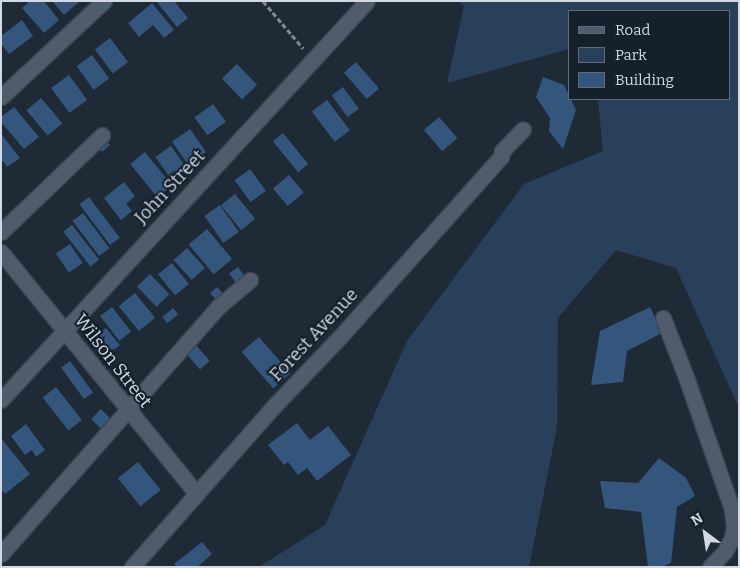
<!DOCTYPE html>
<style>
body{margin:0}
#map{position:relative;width:740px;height:568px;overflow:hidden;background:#1f2a37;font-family:Bitter,serif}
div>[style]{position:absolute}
.green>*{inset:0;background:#29405a}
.building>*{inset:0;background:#34567d;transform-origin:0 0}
.path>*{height:3px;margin-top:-1.5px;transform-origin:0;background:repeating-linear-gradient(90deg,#7f8893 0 5px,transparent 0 7.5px)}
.roads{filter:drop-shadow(1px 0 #3d4651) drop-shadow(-1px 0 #3d4651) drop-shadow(0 1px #3d4651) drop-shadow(0 -1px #3d4651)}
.minor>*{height:15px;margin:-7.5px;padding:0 7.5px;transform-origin:7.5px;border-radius:7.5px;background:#4f5c6b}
span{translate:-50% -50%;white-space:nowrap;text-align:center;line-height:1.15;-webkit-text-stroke:4px #15202d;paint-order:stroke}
.street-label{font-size:18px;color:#d2d9e2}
.frame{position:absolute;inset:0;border:2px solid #d2d9e2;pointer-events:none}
.legend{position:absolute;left:568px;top:10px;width:162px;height:90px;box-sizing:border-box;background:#15202d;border:1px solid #616a75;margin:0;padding:6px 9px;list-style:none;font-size:15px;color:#d2d9e2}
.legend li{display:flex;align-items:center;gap:10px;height:25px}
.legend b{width:25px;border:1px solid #616a75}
.north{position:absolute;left:680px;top:508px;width:50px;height:50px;-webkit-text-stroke:4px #15202d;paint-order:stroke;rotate:329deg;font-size:14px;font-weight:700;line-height:20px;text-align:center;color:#d2d9e2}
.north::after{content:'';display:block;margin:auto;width:18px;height:22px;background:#d2d9e2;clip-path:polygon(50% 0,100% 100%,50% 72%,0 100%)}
</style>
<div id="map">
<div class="green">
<i style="clip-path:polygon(457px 1px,739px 1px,739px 408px,676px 268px,616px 250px,558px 318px,557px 427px,529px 567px,259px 567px,325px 525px,407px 341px,524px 184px,603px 151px,598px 99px,729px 99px,729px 11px,569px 11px,569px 49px,447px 83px,464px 6px)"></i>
</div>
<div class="building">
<i style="clip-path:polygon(30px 1px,44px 1px,59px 20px,44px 33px,22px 8px)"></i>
<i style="clip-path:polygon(52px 1px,78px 1px,79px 2px,64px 15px)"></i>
<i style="clip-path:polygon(156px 1px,174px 1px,188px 18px,177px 27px)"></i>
<i style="clip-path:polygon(152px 3px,174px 30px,164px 38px,153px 25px,139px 37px,128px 23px)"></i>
<i style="clip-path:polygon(22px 20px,33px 36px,9px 54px,1px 44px,1px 36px)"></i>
<i style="left:110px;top:38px;width:30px;height:19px;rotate:53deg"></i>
<i style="left:92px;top:55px;width:29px;height:19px;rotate:54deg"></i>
<i style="left:356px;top:62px;width:35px;height:16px;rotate:49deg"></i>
<i style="left:237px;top:64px;width:29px;height:21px;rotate:46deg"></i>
<i style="left:69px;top:75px;width:31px;height:22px;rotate:54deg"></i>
<i style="clip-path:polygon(543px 77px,564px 85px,576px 110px,563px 149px,549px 131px,550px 118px,536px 97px)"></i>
<i style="left:343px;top:87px;width:27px;height:14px;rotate:54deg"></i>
<i style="left:41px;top:98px;width:33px;height:19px;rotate:50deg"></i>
<i style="left:327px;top:100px;width:38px;height:19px;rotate:53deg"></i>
<i style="left:213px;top:104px;width:22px;height:23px;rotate:54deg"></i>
<i style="clip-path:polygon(14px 107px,39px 137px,24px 149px,1px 122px,1px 117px)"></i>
<i style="left:439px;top:117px;width:28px;height:20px;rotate:49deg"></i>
<i style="left:190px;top:129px;width:28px;height:22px;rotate:55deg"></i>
<i style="left:283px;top:133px;width:40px;height:13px;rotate:51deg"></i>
<i style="clip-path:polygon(1px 134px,20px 158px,7px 167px,1px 159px)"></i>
<i style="clip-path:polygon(105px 140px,110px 145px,102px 152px,98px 147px)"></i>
<i style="left:171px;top:146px;width:28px;height:19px;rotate:55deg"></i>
<i style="left:145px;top:152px;width:43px;height:19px;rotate:51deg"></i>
<i style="left:250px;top:169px;width:27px;height:19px;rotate:54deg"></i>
<i style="left:289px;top:175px;width:23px;height:21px;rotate:50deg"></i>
<i style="clip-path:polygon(124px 182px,135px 196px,126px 204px,132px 211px,121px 220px,104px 198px)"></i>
<i style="left:235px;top:194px;width:32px;height:18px;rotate:51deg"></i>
<i style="left:89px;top:197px;width:51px;height:12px;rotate:53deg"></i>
<i style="left:220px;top:205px;width:33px;height:19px;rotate:55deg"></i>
<i style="left:83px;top:213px;width:44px;height:13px;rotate:53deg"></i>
<i style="left:72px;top:225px;width:44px;height:11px;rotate:52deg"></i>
<i style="left:207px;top:229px;width:39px;height:24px;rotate:50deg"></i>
<i style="left:70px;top:244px;width:23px;height:17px;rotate:56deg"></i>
<i style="left:187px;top:248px;width:27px;height:18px;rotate:48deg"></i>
<i style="left:172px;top:263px;width:27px;height:18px;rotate:51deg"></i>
<i style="left:238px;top:267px;width:14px;height:11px;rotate:54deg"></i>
<i style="left:150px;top:274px;width:28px;height:18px;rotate:46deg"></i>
<i style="left:217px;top:287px;width:9px;height:9px;rotate:49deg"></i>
<i style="left:135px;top:293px;width:32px;height:21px;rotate:51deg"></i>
<i style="left:112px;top:307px;width:31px;height:15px;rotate:52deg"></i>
<i style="clip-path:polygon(650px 307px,662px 333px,627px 351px,623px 382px,591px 385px,600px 331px)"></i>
<i style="left:173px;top:308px;width:8px;height:14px;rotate:50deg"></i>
<i style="left:106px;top:328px;width:22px;height:13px;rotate:51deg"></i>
<i style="left:259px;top:337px;width:48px;height:23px;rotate:49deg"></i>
<i style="left:196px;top:345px;width:21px;height:13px;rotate:49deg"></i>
<i style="left:70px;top:361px;width:39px;height:11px;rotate:54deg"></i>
<i style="left:56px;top:387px;width:42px;height:17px;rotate:52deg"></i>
<i style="left:101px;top:409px;width:14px;height:14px;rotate:45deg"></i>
<i style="clip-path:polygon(297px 423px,310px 440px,328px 426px,351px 455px,317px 481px,307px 468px,298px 475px,288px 462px,284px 465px,268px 445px)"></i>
<i style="clip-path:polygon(26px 424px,45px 450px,36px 457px,32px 450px,25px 455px,11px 436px)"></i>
<i style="clip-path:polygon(1px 438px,30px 474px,5px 494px,1px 489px)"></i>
<i style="clip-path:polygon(659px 458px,686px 478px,695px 496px,677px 507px,671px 563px,661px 567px,648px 567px,641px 512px,605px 508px,600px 481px,638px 483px)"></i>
<i style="left:138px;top:462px;width:36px;height:26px;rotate:51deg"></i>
<i style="clip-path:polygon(202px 542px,212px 554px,197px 567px,177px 567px,174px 564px)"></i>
</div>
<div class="path">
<i style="left:263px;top:1px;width:62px;rotate:49.6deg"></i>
</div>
<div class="roads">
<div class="minor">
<i style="left:1px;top:97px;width:141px;rotate:-43deg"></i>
<i style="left:1px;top:232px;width:140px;rotate:-43.8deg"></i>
<i style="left:1px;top:252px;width:310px;rotate:51deg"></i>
<i style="left:663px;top:318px;width:63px;rotate:68.7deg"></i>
<i style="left:686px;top:377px;width:140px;rotate:70.8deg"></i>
<i style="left:732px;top:509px;width:18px;rotate:84deg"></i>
<i style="left:734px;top:527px;width:11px;rotate:100deg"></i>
<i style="left:732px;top:538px;width:15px;rotate:118deg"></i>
<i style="left:725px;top:551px;width:22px;rotate:133deg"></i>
<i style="left:1px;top:400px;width:541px;rotate:-47.47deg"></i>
<i style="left:1px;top:554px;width:329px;rotate:-48.7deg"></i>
<i style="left:218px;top:307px;width:42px;rotate:-40.2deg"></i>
<i style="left:132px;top:567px;width:215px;rotate:-48.6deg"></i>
<i style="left:274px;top:406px;width:94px;rotate:-46.3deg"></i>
<i style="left:339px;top:338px;width:243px;rotate:-48.2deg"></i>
<i style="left:501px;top:157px;width:6px;rotate:-81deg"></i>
<i style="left:502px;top:151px;width:30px;rotate:-46deg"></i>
</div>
</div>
<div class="street-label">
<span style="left:170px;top:187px;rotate:-47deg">John Street</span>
<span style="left:314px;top:335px;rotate:-47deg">Forest Avenue</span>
<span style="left:113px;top:361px;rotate:52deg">Wilson Street</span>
</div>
<div class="frame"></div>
<ul class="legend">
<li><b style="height:6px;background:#4f5c6b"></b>Road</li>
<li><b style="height:14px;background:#29405a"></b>Park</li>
<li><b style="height:14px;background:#34567d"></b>Building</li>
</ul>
<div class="north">N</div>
</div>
